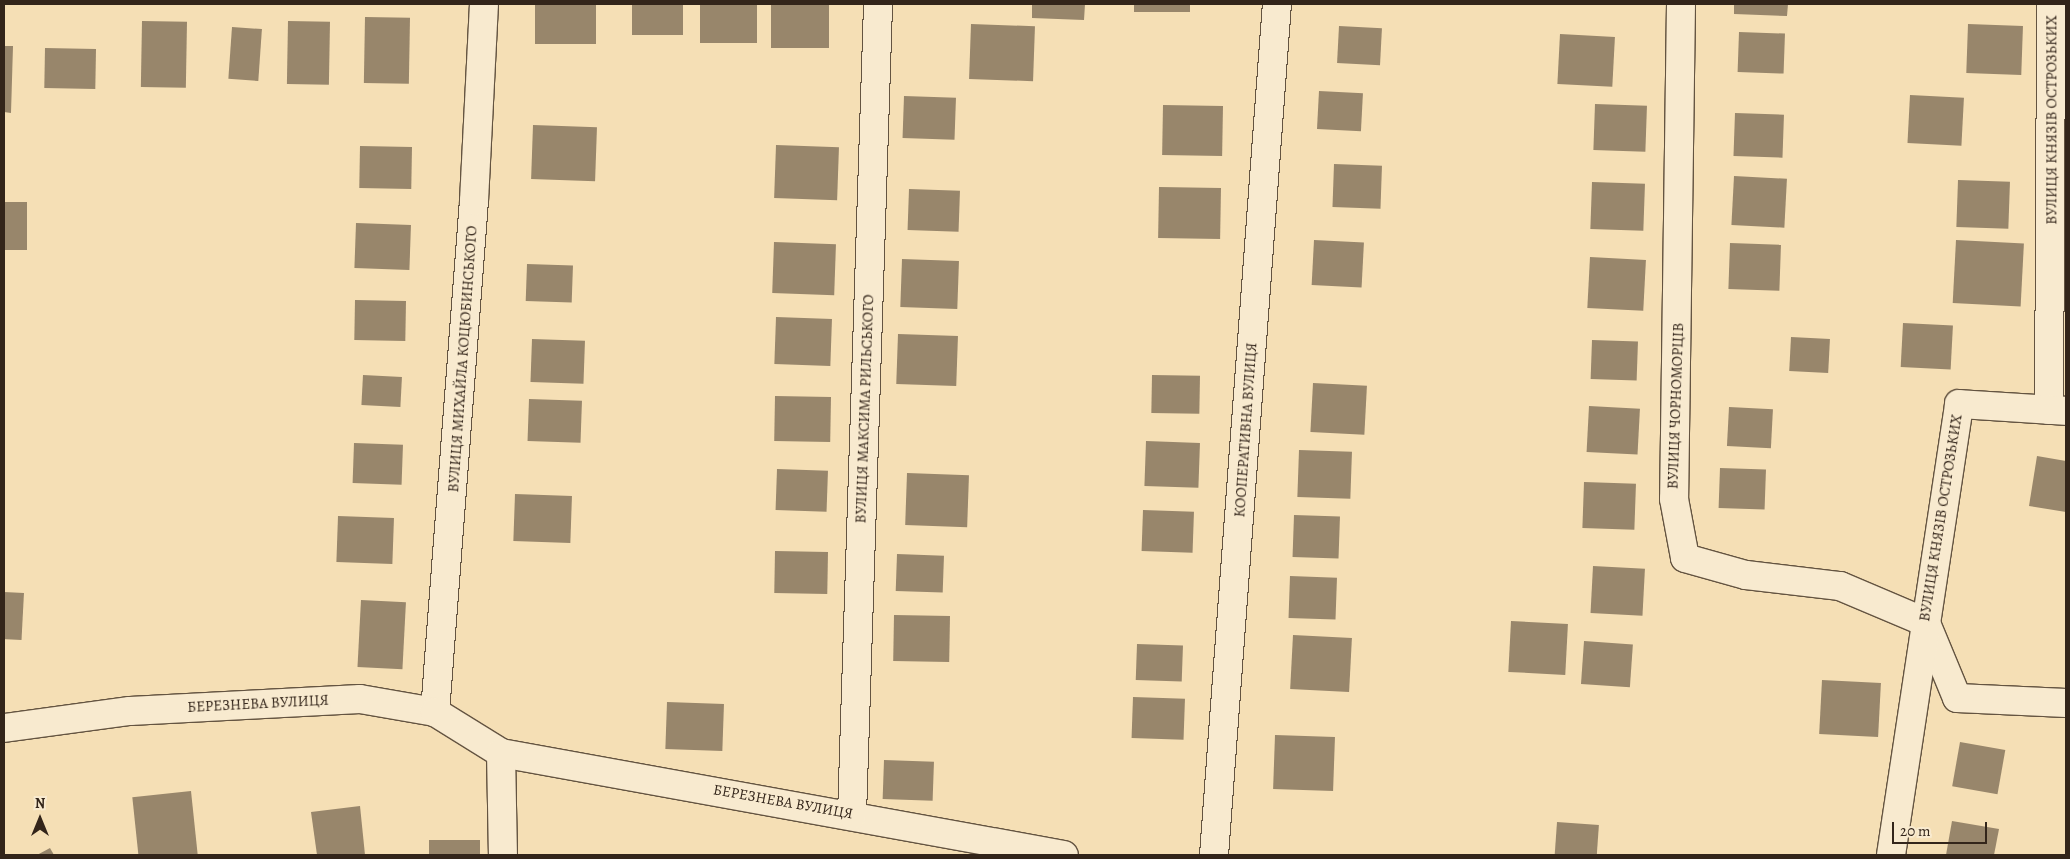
<!DOCTYPE html>
<meta charset="utf-8">
<style>
body{margin:0}
#map{position:relative;width:2070px;height:859px;overflow:hidden;background:#f5dfb5;font-family:Alegreya,serif}
div>[style]{position:absolute}
.building>*{inset:0;background:#98866b;transform-origin:0 0}
.roads{filter:drop-shadow(1px 0 #645441) drop-shadow(-1px 0 #645441) drop-shadow(0 1px #645441) drop-shadow(0 -1px #645441)}
.street>*{height:28px;margin:-14px;padding:0 14px;transform-origin:14px;border-radius:14px;background:#f8eacf}
span{translate:-50% -50%;white-space:nowrap;text-align:center;line-height:1.15;-webkit-text-stroke:4.5px #f8eacf;paint-order:stroke}
.street-label{font-size:15px;color:#33251a}
.frame{position:absolute;inset:0;border:5px solid #33251a;pointer-events:none}
.north{position:absolute;left:15px;top:794px;width:50px;height:50px;-webkit-text-stroke:4px #f8eacf;paint-order:stroke;rotate:0deg;font-size:14px;font-weight:700;line-height:20px;text-align:center;color:#33251a}
.north::after{content:'';display:block;margin:auto;width:18px;height:22px;background:#33251a;clip-path:polygon(50% 0,100% 100%,50% 72%,0 100%)}
.scale{position:absolute;left:1892px;top:822px;width:95px;height:22px;box-sizing:border-box;border:2px solid #33251a;border-top:0;padding-left:6px;font-size:15px;line-height:18px;white-space:nowrap;color:#33251a;-webkit-text-stroke:4px #f8eacf;paint-order:stroke}
</style>
<div id="map">
<div class="building">
<i style="left:535px;top:4px;width:61px;height:40px"></i>
<i style="left:632px;top:4px;width:51px;height:31px"></i>
<i style="left:700px;top:4px;width:57px;height:39px"></i>
<i style="left:771px;top:4px;width:58px;height:44px"></i>
<i style="clip-path:polygon(1032px 4px,1085px 4px,1084px 20px,1032px 18px)"></i>
<i style="left:1134px;top:4px;width:56px;height:8px"></i>
<i style="clip-path:polygon(1734px 4px,1788px 4px,1787px 16px,1734px 14px)"></i>
<i style="left:365px;top:17px;width:45px;height:66px;rotate:1deg"></i>
<i style="left:142px;top:21px;width:45px;height:66px;rotate:1deg"></i>
<i style="left:288px;top:21px;width:42px;height:63px;rotate:1deg"></i>
<i style="left:971px;top:24px;width:64px;height:55px;rotate:2deg"></i>
<i style="left:1968px;top:24px;width:55px;height:49px;rotate:2deg"></i>
<i style="left:1339px;top:26px;width:43px;height:37px;rotate:3deg"></i>
<i style="left:232px;top:27px;width:30px;height:52px;rotate:4deg"></i>
<i style="left:1739px;top:32px;width:46px;height:40px;rotate:2deg"></i>
<i style="left:1560px;top:34px;width:55px;height:50px;rotate:3deg"></i>
<i style="clip-path:polygon(4px 46px,13px 46px,11px 113px,4px 112px)"></i>
<i style="left:45px;top:48px;width:51px;height:40px;rotate:1deg"></i>
<i style="left:1319px;top:91px;width:44px;height:38px;rotate:3deg"></i>
<i style="left:1910px;top:95px;width:54px;height:48px;rotate:3deg"></i>
<i style="left:904px;top:96px;width:52px;height:42px;rotate:2deg"></i>
<i style="left:1595px;top:104px;width:52px;height:46px;rotate:2deg"></i>
<i style="left:1163px;top:105px;width:60px;height:50px;rotate:1deg"></i>
<i style="left:1735px;top:113px;width:49px;height:43px;rotate:2deg"></i>
<i style="left:533px;top:125px;width:64px;height:54px;rotate:2deg"></i>
<i style="left:776px;top:145px;width:63px;height:53px;rotate:2deg"></i>
<i style="left:360px;top:146px;width:52px;height:42px;rotate:1deg"></i>
<i style="left:1334px;top:164px;width:48px;height:43px;rotate:2deg"></i>
<i style="left:1734px;top:176px;width:53px;height:49px;rotate:3deg"></i>
<i style="left:1958px;top:180px;width:52px;height:47px;rotate:2deg"></i>
<i style="left:1592px;top:182px;width:53px;height:47px;rotate:2deg"></i>
<i style="left:1159px;top:187px;width:62px;height:51px;rotate:1deg"></i>
<i style="left:909px;top:189px;width:51px;height:41px;rotate:2deg"></i>
<i style="left:4px;top:202px;width:23px;height:48px"></i>
<i style="left:356px;top:223px;width:55px;height:45px;rotate:2deg"></i>
<i style="left:1314px;top:240px;width:50px;height:45px;rotate:3deg"></i>
<i style="left:1956px;top:240px;width:68px;height:63px;rotate:3deg"></i>
<i style="left:774px;top:242px;width:62px;height:51px;rotate:2deg"></i>
<i style="left:1730px;top:243px;width:51px;height:46px;rotate:2deg"></i>
<i style="left:1590px;top:257px;width:56px;height:51px;rotate:3deg"></i>
<i style="left:902px;top:259px;width:57px;height:48px;rotate:2deg"></i>
<i style="left:527px;top:264px;width:46px;height:37px;rotate:2deg"></i>
<i style="left:355px;top:300px;width:51px;height:40px;rotate:1deg"></i>
<i style="left:776px;top:317px;width:56px;height:47px;rotate:2deg"></i>
<i style="left:1903px;top:323px;width:50px;height:44px;rotate:3deg"></i>
<i style="left:898px;top:334px;width:60px;height:50px;rotate:2deg"></i>
<i style="left:1791px;top:337px;width:39px;height:34px;rotate:3deg"></i>
<i style="left:532px;top:339px;width:53px;height:43px;rotate:2deg"></i>
<i style="left:1592px;top:340px;width:46px;height:39px;rotate:2deg"></i>
<i style="left:363px;top:375px;width:39px;height:30px;rotate:3deg"></i>
<i style="left:1152px;top:375px;width:48px;height:38px;rotate:1deg"></i>
<i style="left:1313px;top:383px;width:54px;height:49px;rotate:3deg"></i>
<i style="left:775px;top:396px;width:56px;height:45px;rotate:1deg"></i>
<i style="left:529px;top:399px;width:53px;height:42px;rotate:2deg"></i>
<i style="left:1589px;top:406px;width:51px;height:46px;rotate:3deg"></i>
<i style="left:1729px;top:407px;width:44px;height:39px;rotate:3deg"></i>
<i style="left:1146px;top:441px;width:54px;height:45px;rotate:2deg"></i>
<i style="left:354px;top:443px;width:49px;height:40px;rotate:2deg"></i>
<i style="left:1299px;top:450px;width:53px;height:47px;rotate:2deg"></i>
<i style="clip-path:polygon(2037px 456px,2066px 461px,2066px 512px,2029px 506px)"></i>
<i style="left:1720px;top:468px;width:46px;height:40px;rotate:2deg"></i>
<i style="left:777px;top:469px;width:51px;height:41px;rotate:2deg"></i>
<i style="left:907px;top:473px;width:62px;height:52px;rotate:2deg"></i>
<i style="left:1584px;top:482px;width:52px;height:46px;rotate:2deg"></i>
<i style="left:515px;top:494px;width:57px;height:47px;rotate:2deg"></i>
<i style="left:1143px;top:510px;width:51px;height:41px;rotate:2deg"></i>
<i style="left:1294px;top:515px;width:46px;height:42px;rotate:2deg"></i>
<i style="left:338px;top:516px;width:56px;height:46px;rotate:2deg"></i>
<i style="left:775px;top:551px;width:53px;height:42px;rotate:1deg"></i>
<i style="left:897px;top:554px;width:47px;height:37px;rotate:2deg"></i>
<i style="left:1593px;top:566px;width:52px;height:47px;rotate:3deg"></i>
<i style="left:1290px;top:576px;width:47px;height:42px;rotate:2deg"></i>
<i style="left:4px;top:592px;width:20px;height:47px;rotate:3deg"></i>
<i style="left:361px;top:600px;width:45px;height:67px;rotate:3deg"></i>
<i style="left:894px;top:615px;width:56px;height:46px;rotate:1deg"></i>
<i style="left:1511px;top:621px;width:57px;height:51px;rotate:3deg"></i>
<i style="left:1293px;top:635px;width:59px;height:54px;rotate:3deg"></i>
<i style="left:1584px;top:641px;width:49px;height:43px;rotate:4deg"></i>
<i style="left:1137px;top:644px;width:46px;height:36px;rotate:2deg"></i>
<i style="left:1822px;top:680px;width:59px;height:54px;rotate:3deg"></i>
<i style="left:1133px;top:697px;width:52px;height:41px;rotate:2deg"></i>
<i style="left:667px;top:702px;width:57px;height:47px;rotate:2deg"></i>
<i style="left:1275px;top:735px;width:60px;height:54px;rotate:2deg"></i>
<i style="left:1960px;top:742px;width:46px;height:45px;rotate:10deg"></i>
<i style="left:884px;top:760px;width:50px;height:39px;rotate:2deg"></i>
<i style="left:191px;top:791px;width:64px;height:59px;rotate:84deg"></i>
<i style="clip-path:polygon(360px 806px,365px 855px,317px 855px,311px 812px)"></i>
<i style="clip-path:polygon(1952px 821px,1999px 829px,1994px 855px,1946px 855px)"></i>
<i style="left:1557px;top:822px;width:42px;height:33px;rotate:4deg"></i>
<i style="left:429px;top:840px;width:51px;height:15px"></i>
<i style="clip-path:polygon(50px 848px,54px 855px,37px 855px)"></i>
</div>
<div class="roads">
<div class="street">
<i style="left:1681px;top:4px;width:495px;rotate:90.8deg"></i>
<i style="left:1674px;top:499px;width:60px;rotate:79.4deg"></i>
<i style="left:1685px;top:558px;width:63px;rotate:15.6deg"></i>
<i style="left:1746px;top:575px;width:95px;rotate:6.7deg"></i>
<i style="left:1840px;top:586px;width:92px;rotate:23deg"></i>
<i style="left:2049px;top:410px;width:406px;rotate:-89.7deg"></i>
<i style="left:1926px;top:623px;width:81px;rotate:67.5deg"></i>
<i style="left:1957px;top:698px;width:109px;rotate:2.6deg"></i>
<i style="left:435px;top:712px;width:512px;rotate:-85.64deg"></i>
<i style="left:474px;top:201px;width:197px;rotate:-87.1deg"></i>
<i style="left:4px;top:728px;width:127px;rotate:-7.7deg"></i>
<i style="left:130px;top:711px;width:230px;rotate:-3deg"></i>
<i style="left:360px;top:699px;width:76px;rotate:9.8deg"></i>
<i style="left:435px;top:712px;width:78px;rotate:31.8deg"></i>
<i style="left:501px;top:753px;width:572px;rotate:10.27deg"></i>
<i style="left:501px;top:753px;width:102px;rotate:88.9deg"></i>
<i style="left:852px;top:815px;width:811px;rotate:-88.16deg"></i>
<i style="left:1214px;top:855px;width:853px;rotate:-85.77deg"></i>
<i style="left:1891px;top:855px;width:456px;rotate:-81.4deg"></i>
<i style="left:1959px;top:404px;width:107px;rotate:3.7deg"></i>
</div>
</div>
<div class="street-label">
<span style="left:2052px;top:120px;rotate:-90deg">ВУЛИЦЯ КНЯЗІВ ОСТРОЗЬКИХ</span>
<span style="left:463px;top:359px;rotate:-86deg">ВУЛИЦЯ МИХАЙЛА КОЦЮБИНСЬКОГО</span>
<span style="left:1676px;top:406px;rotate:-88deg">ВУЛИЦЯ ЧОРНОМОРЦІВ</span>
<span style="left:865px;top:409px;rotate:-88deg">ВУЛИЦЯ МАКСИМА РИЛЬСЬКОГО</span>
<span style="left:1246px;top:430px;rotate:-86deg">КООПЕРАТИВНА ВУЛИЦЯ</span>
<span style="left:1941px;top:518px;rotate:-81deg">ВУЛИЦЯ КНЯЗІВ ОСТРОЗЬКИХ</span>
<span style="left:258px;top:704px;rotate:-3deg">БЕРЕЗНЕВА ВУЛИЦЯ</span>
<span style="left:783px;top:802px;rotate:10deg">БЕРЕЗНЕВА ВУЛИЦЯ</span>
</div>
<div class="frame"></div>
<div class="north">N</div>
<div class="scale">20 m</div>
</div>
